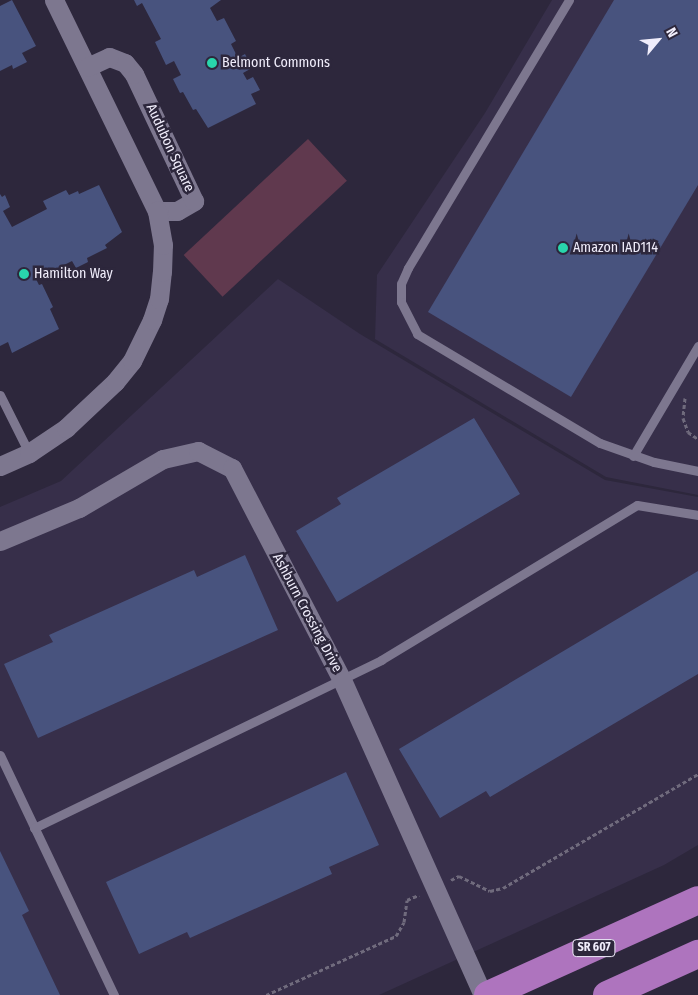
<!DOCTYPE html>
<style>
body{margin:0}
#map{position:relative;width:698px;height:995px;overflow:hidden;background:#2d273c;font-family:"Fira Sans Condensed",sans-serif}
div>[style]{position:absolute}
.built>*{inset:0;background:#372f4a}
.green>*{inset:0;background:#60394e;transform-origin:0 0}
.building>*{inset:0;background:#48537e}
.path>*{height:3px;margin-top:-1.5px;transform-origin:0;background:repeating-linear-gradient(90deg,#706b7d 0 4px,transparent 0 6.5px)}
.lane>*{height:9px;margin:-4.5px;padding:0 4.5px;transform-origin:4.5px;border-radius:4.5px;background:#7d778f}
.street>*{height:19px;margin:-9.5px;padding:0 9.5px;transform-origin:9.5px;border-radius:9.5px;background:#7d778f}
.primary>*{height:28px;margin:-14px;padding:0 14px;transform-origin:14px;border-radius:14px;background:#ae74be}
.dots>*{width:14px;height:14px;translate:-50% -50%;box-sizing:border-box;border:2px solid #2d273c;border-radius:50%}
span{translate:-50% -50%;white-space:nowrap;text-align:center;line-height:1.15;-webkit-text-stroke:5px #2d273c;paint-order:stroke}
.shield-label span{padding:1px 4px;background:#2d273c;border:1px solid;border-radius:4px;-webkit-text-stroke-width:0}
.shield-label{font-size:12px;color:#f0edfb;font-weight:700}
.poi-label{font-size:14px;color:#f0edfb}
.left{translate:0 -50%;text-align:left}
.street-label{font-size:14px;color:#f0edfb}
.north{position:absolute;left:633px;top:15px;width:50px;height:50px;-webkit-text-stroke:4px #2d273c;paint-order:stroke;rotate:62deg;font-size:14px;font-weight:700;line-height:20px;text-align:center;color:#f0edfb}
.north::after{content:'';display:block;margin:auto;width:18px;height:22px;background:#f0edfb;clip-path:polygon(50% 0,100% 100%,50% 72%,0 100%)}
</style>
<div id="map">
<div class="built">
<i style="clip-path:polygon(552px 0,698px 0,698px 495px,606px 477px,375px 339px,377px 275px,485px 113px)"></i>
<i style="clip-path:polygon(278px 279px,360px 334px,605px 480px,698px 497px,698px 845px,664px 865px,379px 995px,0 995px,0 507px,61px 481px)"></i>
</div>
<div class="green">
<i style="left:308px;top:139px;width:57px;height:170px;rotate:47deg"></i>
</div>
<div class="building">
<i style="clip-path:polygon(12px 0,36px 46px,22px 53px,27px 62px,13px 69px,12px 65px,0 71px,0 6px)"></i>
<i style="clip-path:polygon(134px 0,221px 0,210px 8px,217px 21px,224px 18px,236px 41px,231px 44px,238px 58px,245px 54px,252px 68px,243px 73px,247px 80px,253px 77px,260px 90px,251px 94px,256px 104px,208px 128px,196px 109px,193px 110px,183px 92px,180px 93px,173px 79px,181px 75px,174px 61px,166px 65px,155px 42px,161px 39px,142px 3px,137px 6px)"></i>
<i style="clip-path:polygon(614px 0,698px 0,698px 185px,571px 397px,428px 312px)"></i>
<i style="clip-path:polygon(99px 185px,122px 232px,105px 245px,107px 248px,87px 258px,88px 262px,76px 268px,72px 261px,36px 279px,39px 285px,42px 284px,53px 307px,50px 309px,59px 329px,12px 353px,8px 342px,0 346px,0 194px,2px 197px,5px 195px,10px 207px,3px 211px,12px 227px,47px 209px,43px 201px,66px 190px,69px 195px,78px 191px,79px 194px)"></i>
<i style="clip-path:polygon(474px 418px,520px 494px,337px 602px,296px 531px,341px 504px,337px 498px)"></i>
<i style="clip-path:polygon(245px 555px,278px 630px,38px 738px,4px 664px,53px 642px,49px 635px,194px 570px,197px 577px)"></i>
<i style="clip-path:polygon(698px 571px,698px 674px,490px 797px,486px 791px,440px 818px,399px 749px)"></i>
<i style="clip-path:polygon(346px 772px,379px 845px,329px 867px,332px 874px,190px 938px,187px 932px,139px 954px,106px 882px)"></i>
<i style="clip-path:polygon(0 851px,29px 911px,22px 915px,60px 995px,0 995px)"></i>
</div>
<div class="path">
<i style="left:685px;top:398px;width:20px;rotate:96deg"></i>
<i style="left:683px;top:418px;width:15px;rotate:70deg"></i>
<i style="left:688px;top:432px;width:12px;rotate:35deg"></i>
<i style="left:451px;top:880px;width:9px;rotate:-27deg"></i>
<i style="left:459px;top:876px;width:34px;rotate:26deg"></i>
<i style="left:490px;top:891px;width:13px;rotate:-13deg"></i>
<i style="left:503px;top:888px;width:226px;rotate:-30.3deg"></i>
<i style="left:266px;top:995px;width:143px;rotate:-24.4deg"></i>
<i style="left:396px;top:936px;width:16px;rotate:-60deg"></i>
<i style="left:404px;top:922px;width:22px;rotate:-82deg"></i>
<i style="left:407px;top:900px;width:13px;rotate:-23deg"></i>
</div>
<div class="lane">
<i style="left:569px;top:0;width:313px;rotate:121deg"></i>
<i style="left:408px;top:268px;width:17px;rotate:114deg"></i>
<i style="left:401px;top:284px;width:18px;rotate:90deg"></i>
<i style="left:401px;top:302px;width:36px;rotate:63deg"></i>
<i style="left:417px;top:334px;width:213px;rotate:30.8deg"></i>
<i style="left:600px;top:443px;width:57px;rotate:19.4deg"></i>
<i style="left:654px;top:462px;width:45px;rotate:11.6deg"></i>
<i style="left:0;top:395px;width:65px;rotate:63.4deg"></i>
<i style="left:633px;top:456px;width:128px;rotate:-59.4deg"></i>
<i style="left:0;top:755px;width:266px;rotate:64.6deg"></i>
<i style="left:34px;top:828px;width:386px;rotate:-25.8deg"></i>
<i style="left:381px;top:660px;width:299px;rotate:-31.2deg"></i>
<i style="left:637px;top:505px;width:62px;rotate:9.3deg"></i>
</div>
<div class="street">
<i style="left:54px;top:0;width:235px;rotate:64deg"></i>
<i style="left:157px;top:211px;width:20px"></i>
<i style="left:177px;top:211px;width:20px;rotate:-30deg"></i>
<i style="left:194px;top:201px;width:140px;rotate:-115.3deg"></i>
<i style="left:134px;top:74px;width:14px;rotate:-129deg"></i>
<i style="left:125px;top:63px;width:17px;rotate:-159deg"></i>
<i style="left:109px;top:57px;width:23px;rotate:155deg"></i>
<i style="left:0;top:466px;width:32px;rotate:-24deg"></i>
<i style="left:29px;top:453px;width:45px;rotate:-34deg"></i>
<i style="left:66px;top:428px;width:67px;rotate:-43.2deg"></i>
<i style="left:115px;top:382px;width:27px;rotate:-51deg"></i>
<i style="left:132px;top:361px;width:46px;rotate:-64deg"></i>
<i style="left:152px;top:320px;width:22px;rotate:-72deg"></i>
<i style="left:159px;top:299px;width:27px;rotate:-84deg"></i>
<i style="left:162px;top:272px;width:27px;rotate:-88deg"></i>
<i style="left:163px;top:245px;width:35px;rotate:-100deg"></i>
<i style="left:0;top:541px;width:86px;rotate:-22.7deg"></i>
<i style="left:79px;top:508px;width:97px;rotate:-30.3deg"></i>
<i style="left:163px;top:459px;width:36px;rotate:-13deg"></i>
<i style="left:198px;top:451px;width:38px;rotate:27deg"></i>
<i style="left:232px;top:468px;width:239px;rotate:62.6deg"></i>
<i style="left:342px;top:680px;width:345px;rotate:65.9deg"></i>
</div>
<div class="primary">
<i style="left:488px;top:995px;width:230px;rotate:-24.3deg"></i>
<i style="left:607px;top:995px;width:100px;rotate:-24.3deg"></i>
</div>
<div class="dots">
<i style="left:212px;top:63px;background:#29d5ac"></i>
<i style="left:563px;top:248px;background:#29d5ac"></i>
<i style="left:24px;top:274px;background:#29d5ac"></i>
</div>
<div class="shield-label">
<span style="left:594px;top:948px">SR 607</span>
</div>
<div class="poi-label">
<span class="left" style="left:222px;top:63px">Belmont Commons</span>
<span class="left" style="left:573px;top:248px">Amazon IAD114</span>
<span class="left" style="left:34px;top:274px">Hamilton Way</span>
</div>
<div class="street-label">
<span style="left:170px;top:148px;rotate:65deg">Audubon Square</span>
<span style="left:307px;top:613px;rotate:62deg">Ashburn Crossing Drive</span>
</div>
<div class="north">N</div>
</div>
